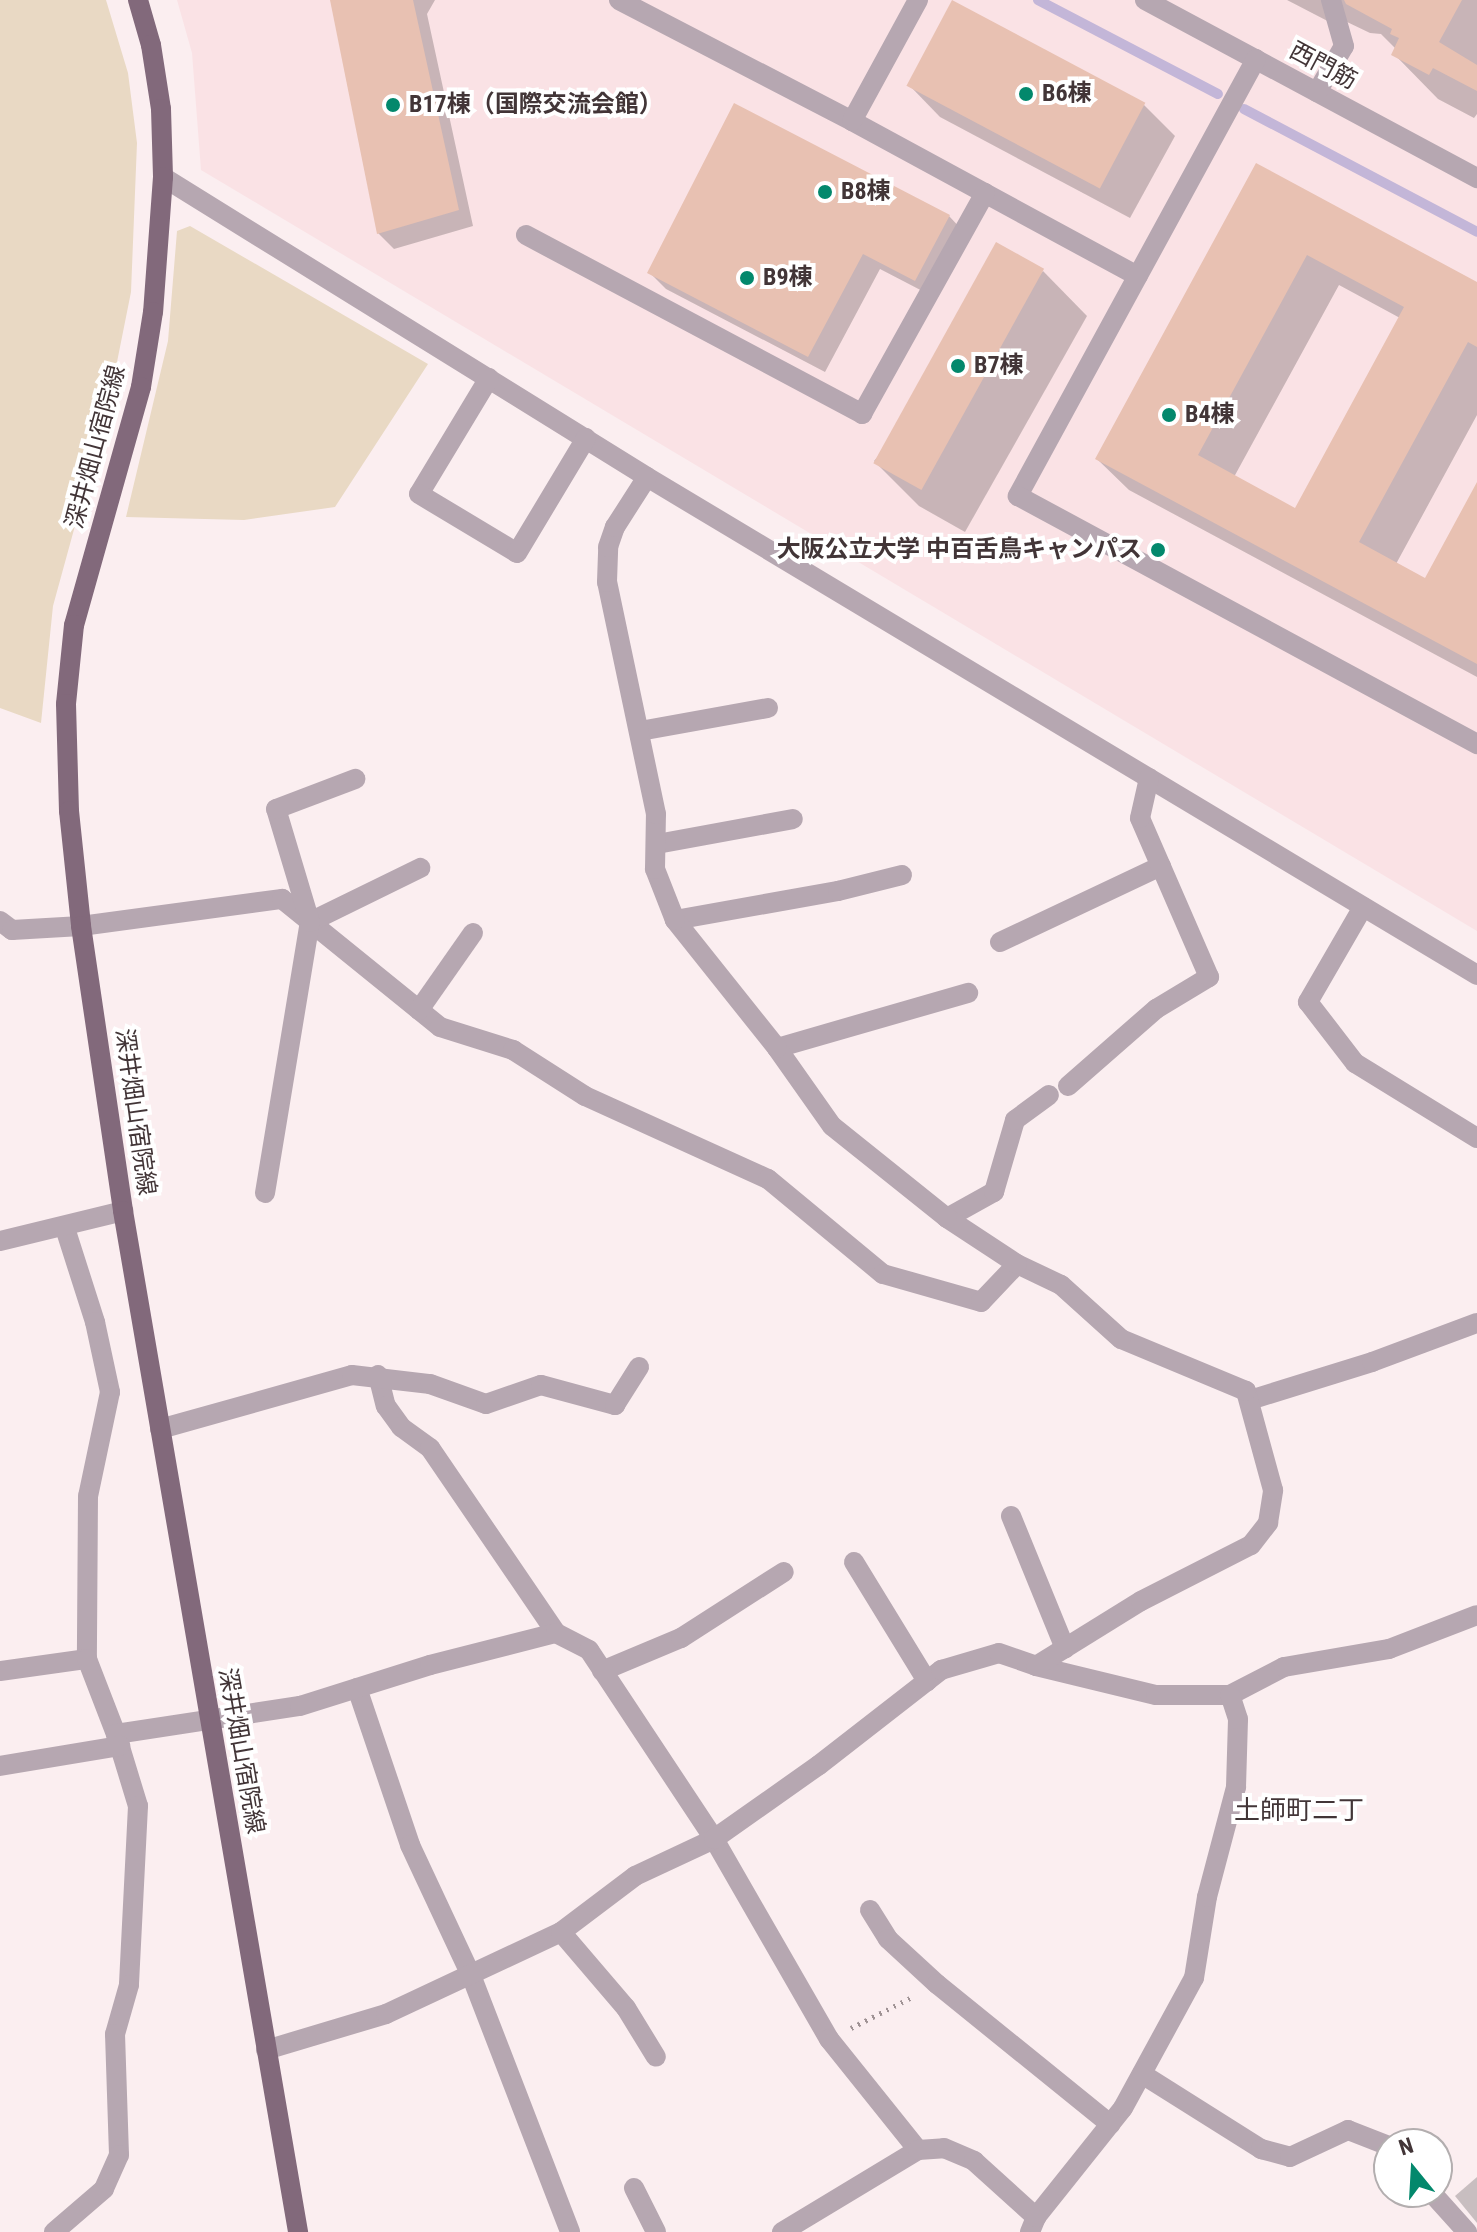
<!DOCTYPE html>
<meta charset="utf-8">
<style>
body{margin:0}
#map{position:relative;width:1477px;height:2232px;overflow:hidden;background:#fbeef0;font-family:"Roboto Condensed","Noto Sans JP",sans-serif}
div>[style]{position:absolute}
.built>*{inset:0;background:#fae2e5}
.green>*{inset:0;background:#e9d9c4}
.shadow>*{inset:0;background:#0003}
.stream>*{height:10px;margin:-5px;padding:0 5px;transform-origin:5px;border-radius:5px;background:#c3b6d8}
.building>*{inset:0;background:#e8c1b2;transform-origin:0 0}
.path>*{height:5px;margin-top:-2.5px;transform-origin:0;background:repeating-linear-gradient(90deg,#9f9294 0 2px,transparent 0 8px)}
.minor>*{height:20px;margin:-10px;padding:0 10px;transform-origin:10px;border-radius:10px;background:#b6a7b1}
.major>*{height:20px;margin:-10px;padding:0 10px;transform-origin:10px;border-radius:10px;background:#82697b}
.dots>*{width:22px;height:22px;translate:-50% -50%;box-sizing:border-box;border:4px solid #fff;border-radius:50%}
span{translate:-50% -50%;white-space:nowrap;text-align:center;line-height:1.15;-webkit-text-stroke:8px #fff;paint-order:stroke}
.street-label{font-size:24px;color:#423537}
.poi-label{font-size:24px;color:#423537;font-weight:700}
.left{translate:0 -50%;text-align:left}
.right{translate:-100% -50%;text-align:right}
.neighbourhood-label{font-size:26px;color:#423537}
.north{position:absolute;left:1373px;top:2128px;width:80px;height:80px;box-sizing:border-box;background:#fff;border:2px solid #b3aeaf;border-radius:50%;rotate:342deg;font-size:22px;font-weight:700;line-height:32px;text-align:center;color:#423537}
.north::after{content:'';display:block;margin:auto;width:28px;height:36px;background:#03886c;clip-path:polygon(50% 0,100% 100%,50% 72%,0 100%)}
</style>
<div id="map">
<div class="built">
<i style="clip-path:polygon(177px 0,1477px 0,1477px 931px,201px 170px,192px 53px)"></i>
</div>
<div class="green">
<i style="clip-path:polygon(0 0,106px 0,128px 73px,137px 143px,131px 292px,109px 402px,53px 606px,41px 723px,0 708px)"></i>
<i style="clip-path:polygon(190px 226px,428px 364px,335px 507px,244px 520px,126px 517px,168px 341px,177px 231px)"></i>
</div>
<div class="shadow">
<i style="clip-path:polygon(332px 0,435px 0,427px 14px,473px 226px,394px 249px,378px 233px)"></i>
<i style="clip-path:polygon(1287px 0,1477px 0,1477px 114px,1474px 118px,1438px 99px,1394px 54px,1396px 49px,1381px 34px,1370px 33px,1345px 21px,1341px 28px)"></i>
<i style="clip-path:polygon(909px 85px,1144px 105px,1175px 136px,1130px 218px,940px 117px)"></i>
<i style="clip-path:polygon(evenodd,1256px 166px,1477px 284px,1477px 415px,1396px 564px,1426px 580px,1477px 486px,1477px 677px,1129px 490px,1097px 459px,1256px 166px,1339px 285px,1400px 318px,1296px 511px,1234px 477px,1339px 285px)"></i>
<i style="clip-path:polygon(949px 216px,965px 233px,932px 296px,880px 269px,825px 372px,666px 289px,649px 272px)"></i>
<i style="clip-path:polygon(1043px 271px,1087px 316px,965px 532px,919px 506px,874px 461px)"></i>
<i style="clip-path:polygon(1477px 2177px,1477px 2223px,1455px 2196px)"></i>
</div>
<div class="stream">
<i style="left:1038px;top:0;width:203px;rotate:27.6deg"></i>
<i style="left:1244px;top:109px;width:263px;rotate:27.8deg"></i>
</div>
<div class="building">
<i style="clip-path:polygon(330px 0,413px 0,459px 210px,377px 234px)"></i>
<i style="left:952px;top:0;width:219px;height:97px;rotate:28deg"></i>
<i style="clip-path:polygon(1344px 0,1462px 0,1439px 42px,1477px 65px,1477px 91px,1433px 68px,1429px 75px,1391px 55px,1399px 38px,1390px 34px,1392px 29px,1346px 4px)"></i>
<i style="clip-path:polygon(734px 103px,950px 215px,915px 281px,863px 254px,808px 357px,647px 273px)"></i>
<i style="clip-path:polygon(evenodd,1256px 163px,1477px 282px,1477px 347px,1468px 342px,1359px 542px,1425px 578px,1477px 482px,1477px 664px,1095px 459px,1256px 163px,1307px 255px,1404px 307px,1295px 508px,1198px 455px,1307px 255px)"></i>
<i style="left:996px;top:242px;width:55px;height:253px;rotate:29deg"></i>
</div>
<div class="path">
<i style="left:851px;top:2028px;width:71px;rotate:-26.9deg"></i>
</div>
<div class="minor">
<i style="left:619px;top:0;width:263px;rotate:27.4deg"></i>
<i style="left:852px;top:121px;width:325px;rotate:28.5deg"></i>
<i style="left:1145px;top:0;width:377px;rotate:28.2deg"></i>
<i style="left:1256px;top:59px;width:498px;rotate:118.6deg"></i>
<i style="left:1018px;top:496px;width:522px;rotate:28.38deg"></i>
<i style="left:1317px;top:92px;width:53px;rotate:-59.6deg"></i>
<i style="left:1344px;top:46px;width:48px;rotate:-105.8deg"></i>
<i style="left:852px;top:121px;width:138px;rotate:-61.4deg"></i>
<i style="left:163px;top:177px;width:569px;rotate:31.79deg"></i>
<i style="left:647px;top:477px;width:968px;rotate:30.96deg"></i>
<i style="left:526px;top:235px;width:381px;rotate:28deg"></i>
<i style="left:862px;top:414px;width:253px;rotate:-60.9deg"></i>
<i style="left:489px;top:378px;width:135px;rotate:121.1deg"></i>
<i style="left:419px;top:494px;width:114px;rotate:31deg"></i>
<i style="left:517px;top:553px;width:134px;rotate:-59deg"></i>
<i style="left:640px;top:731px;width:130px;rotate:-10.2deg"></i>
<i style="left:657px;top:844px;width:138px;rotate:-10.4deg"></i>
<i style="left:1363px;top:907px;width:110px;rotate:120.1deg"></i>
<i style="left:1308px;top:1002px;width:77px;rotate:52.4deg"></i>
<i style="left:1355px;top:1063px;width:143px;rotate:31.6deg"></i>
<i style="left:675px;top:920px;width:166px;rotate:-10.1deg"></i>
<i style="left:838px;top:891px;width:66px;rotate:-14deg"></i>
<i style="left:0;top:921px;width:15px;rotate:37deg"></i>
<i style="left:12px;top:930px;width:69px;rotate:-3.3deg"></i>
<i style="left:81px;top:926px;width:203px;rotate:-7.7deg"></i>
<i style="left:282px;top:899px;width:203px;rotate:39deg"></i>
<i style="left:440px;top:1027px;width:77px;rotate:17.5deg"></i>
<i style="left:513px;top:1050px;width:85px;rotate:32.6deg"></i>
<i style="left:585px;top:1096px;width:201px;rotate:24.4deg"></i>
<i style="left:768px;top:1179px;width:149px;rotate:39.6deg"></i>
<i style="left:883px;top:1274px;width:102px;rotate:15.9deg"></i>
<i style="left:981px;top:1302px;width:52px;rotate:-46.5deg"></i>
<i style="left:310px;top:922px;width:123px;rotate:-26.1deg"></i>
<i style="left:1000px;top:942px;width:178px;rotate:-25.3deg"></i>
<i style="left:419px;top:1010px;width:94px;rotate:-55deg"></i>
<i style="left:777px;top:1048px;width:199px;rotate:-16.1deg"></i>
<i style="left:1068px;top:1086px;width:117px;rotate:-41.2deg"></i>
<i style="left:1156px;top:1009px;width:62px;rotate:-31.1deg"></i>
<i style="left:1209px;top:977px;width:173px;rotate:-113.5deg"></i>
<i style="left:1140px;top:818px;width:41px;rotate:-77.3deg"></i>
<i style="left:265px;top:1193px;width:275px;rotate:-80.6deg"></i>
<i style="left:310px;top:922px;width:118px;rotate:-106.7deg"></i>
<i style="left:276px;top:809px;width:85px;rotate:-20.8deg"></i>
<i style="left:947px;top:1218px;width:54px;rotate:-29deg"></i>
<i style="left:994px;top:1192px;width:75px;rotate:-73.7deg"></i>
<i style="left:1015px;top:1120px;width:42px;rotate:-36.3deg"></i>
<i style="left:65px;top:1228px;width:99px;rotate:72.3deg"></i>
<i style="left:95px;top:1322px;width:72px;rotate:77.9deg"></i>
<i style="left:110px;top:1392px;width:106px;rotate:101.9deg"></i>
<i style="left:88px;top:1496px;width:163px;rotate:90.4deg"></i>
<i style="left:0;top:1241px;width:127px;rotate:-13.7deg"></i>
<i style="left:378px;top:1375px;width:32px;rotate:76deg"></i>
<i style="left:386px;top:1406px;width:26px;rotate:54deg"></i>
<i style="left:401px;top:1427px;width:36px;rotate:36deg"></i>
<i style="left:430px;top:1448px;width:224px;rotate:55.7deg"></i>
<i style="left:1250px;top:1400px;width:128px;rotate:-17.3deg"></i>
<i style="left:1372px;top:1362px;width:112px;rotate:-20.4deg"></i>
<i style="left:160px;top:1429px;width:199px;rotate:-15.7deg"></i>
<i style="left:352px;top:1375px;width:79px;rotate:6.6deg"></i>
<i style="left:430px;top:1384px;width:59px;rotate:19.7deg"></i>
<i style="left:486px;top:1404px;width:58px;rotate:-19.1deg"></i>
<i style="left:541px;top:1385px;width:77px;rotate:15.1deg"></i>
<i style="left:615px;top:1405px;width:45px;rotate:-57.7deg"></i>
<i style="left:1011px;top:1516px;width:143px;rotate:67.8deg"></i>
<i style="left:854px;top:1562px;width:140px;rotate:58.5deg"></i>
<i style="left:1036px;top:1666px;width:123px;rotate:13.6deg"></i>
<i style="left:1156px;top:1695px;width:74px"></i>
<i style="left:1230px;top:1695px;width:61px;rotate:-27.4deg"></i>
<i style="left:1284px;top:1667px;width:107px;rotate:-9.7deg"></i>
<i style="left:1389px;top:1649px;width:94px;rotate:-21.1deg"></i>
<i style="left:0;top:1671px;width:88px;rotate:-7.9deg"></i>
<i style="left:87px;top:1659px;width:80px;rotate:68.9deg"></i>
<i style="left:116px;top:1734px;width:75px;rotate:73deg"></i>
<i style="left:138px;top:1806px;width:179px;rotate:92.9deg"></i>
<i style="left:129px;top:1985px;width:51px;rotate:105.9deg"></i>
<i style="left:115px;top:2034px;width:121px;rotate:88.1deg"></i>
<i style="left:119px;top:2155px;width:37px;rotate:114deg"></i>
<i style="left:104px;top:2189px;width:66px;rotate:139.3deg"></i>
<i style="left:602px;top:1671px;width:86px;rotate:-22.7deg"></i>
<i style="left:681px;top:1638px;width:122px;rotate:-32.7deg"></i>
<i style="left:357px;top:1688px;width:166px;rotate:71.3deg"></i>
<i style="left:410px;top:1845px;width:144px;rotate:64.9deg"></i>
<i style="left:471px;top:1975px;width:275px;rotate:68.9deg"></i>
<i style="left:116px;top:1734px;width:186px;rotate:-8.7deg"></i>
<i style="left:300px;top:1706px;width:136px;rotate:-17.5deg"></i>
<i style="left:430px;top:1665px;width:130px;rotate:-14.3deg"></i>
<i style="left:556px;top:1633px;width:37px;rotate:27deg"></i>
<i style="left:589px;top:1650px;width:227px;rotate:56.5deg"></i>
<i style="left:714px;top:1839px;width:231px;rotate:60.1deg"></i>
<i style="left:829px;top:2039px;width:142px;rotate:51.3deg"></i>
<i style="left:0;top:1766px;width:122px;rotate:-9.5deg"></i>
<i style="left:870px;top:1910px;width:34px;rotate:58deg"></i>
<i style="left:888px;top:1939px;width:67px;rotate:42.6deg"></i>
<i style="left:937px;top:1984px;width:223px;rotate:39deg"></i>
<i style="left:561px;top:1932px;width:100px;rotate:49.5deg"></i>
<i style="left:626px;top:2008px;width:57px;rotate:58.5deg"></i>
<i style="left:266px;top:2050px;width:125px;rotate:-16.7deg"></i>
<i style="left:386px;top:2014px;width:193px;rotate:-25.1deg"></i>
<i style="left:561px;top:1932px;width:93px;rotate:-37.1deg"></i>
<i style="left:635px;top:1876px;width:87px;rotate:-25.1deg"></i>
<i style="left:714px;top:1839px;width:128px;rotate:-35.2deg"></i>
<i style="left:819px;top:1765px;width:155px;rotate:-37.9deg"></i>
<i style="left:941px;top:1670px;width:60px;rotate:-16.3deg"></i>
<i style="left:999px;top:1653px;width:39px;rotate:19deg"></i>
<i style="left:1036px;top:1666px;width:123px;rotate:-31.8deg"></i>
<i style="left:1141px;top:1601px;width:123px;rotate:-27deg"></i>
<i style="left:1251px;top:1545px;width:28px;rotate:-52deg"></i>
<i style="left:1268px;top:1523px;width:33px;rotate:-81deg"></i>
<i style="left:1273px;top:1490px;width:103px;rotate:-105.3deg"></i>
<i style="left:1246px;top:1391px;width:135px;rotate:-157.4deg"></i>
<i style="left:1121px;top:1339px;width:81px;rotate:-138deg"></i>
<i style="left:1061px;top:1285px;width:49px;rotate:-154.5deg"></i>
<i style="left:1017px;top:1264px;width:84px;rotate:-146.7deg"></i>
<i style="left:947px;top:1218px;width:147px;rotate:-141.3deg"></i>
<i style="left:832px;top:1126px;width:95px;rotate:-125.2deg"></i>
<i style="left:777px;top:1048px;width:164px;rotate:-128.6deg"></i>
<i style="left:675px;top:920px;width:55px;rotate:-111.4deg"></i>
<i style="left:655px;top:869px;width:55px;rotate:-89deg"></i>
<i style="left:656px;top:814px;width:237px;rotate:-101.9deg"></i>
<i style="left:607px;top:582px;width:35px;rotate:-88deg"></i>
<i style="left:608px;top:547px;width:21px;rotate:-71deg"></i>
<i style="left:615px;top:527px;width:59px;rotate:-57.4deg"></i>
<i style="left:1142px;top:2074px;width:141px;rotate:32.2deg"></i>
<i style="left:1261px;top:2149px;width:30px;rotate:15deg"></i>
<i style="left:1290px;top:2157px;width:64px;rotate:-25deg"></i>
<i style="left:1348px;top:2130px;width:44px;rotate:21.3deg"></i>
<i style="left:634px;top:2188px;width:49px;rotate:63.4deg"></i>
<i style="left:1431px;top:2192px;width:54px;rotate:48deg"></i>
<i style="left:782px;top:2232px;width:159px;rotate:-31.1deg"></i>
<i style="left:918px;top:2150px;width:26px;rotate:-4deg"></i>
<i style="left:944px;top:2148px;width:33px;rotate:23deg"></i>
<i style="left:974px;top:2161px;width:84px;rotate:42.1deg"></i>
<i style="left:1030px;top:2232px;width:16px;rotate:-68deg"></i>
<i style="left:1036px;top:2217px;width:139px;rotate:-51.4deg"></i>
<i style="left:1123px;top:2108px;width:148px;rotate:-61.4deg"></i>
<i style="left:1194px;top:1978px;width:82px;rotate:-80.9deg"></i>
<i style="left:1207px;top:1897px;width:114px;rotate:-75.2deg"></i>
<i style="left:1236px;top:1787px;width:68px;rotate:-88.3deg"></i>
<i style="left:1238px;top:1719px;width:25px;rotate:-108deg"></i>
</div>
<div class="major">
<i style="left:138px;top:0;width:47px;rotate:73.9deg"></i>
<i style="left:151px;top:45px;width:65px;rotate:81.1deg"></i>
<i style="left:161px;top:109px;width:68px;rotate:88.3deg"></i>
<i style="left:163px;top:177px;width:135px;rotate:94.2deg"></i>
<i style="left:153px;top:312px;width:76px;rotate:99.1deg"></i>
<i style="left:141px;top:387px;width:247px;rotate:105.7deg"></i>
<i style="left:74px;top:625px;width:79px;rotate:95.8deg"></i>
<i style="left:66px;top:704px;width:107px;rotate:88.4deg"></i>
<i style="left:69px;top:811px;width:116px;rotate:84deg"></i>
<i style="left:81px;top:926px;width:288px;rotate:81.6deg"></i>
<i style="left:123px;top:1211px;width:1036px;rotate:80.27deg"></i>
</div>
<div class="dots">
<i style="left:1026px;top:94px;background:#03886c"></i>
<i style="left:393px;top:105px;background:#03886c"></i>
<i style="left:825px;top:192px;background:#03886c"></i>
<i style="left:747px;top:278px;background:#03886c"></i>
<i style="left:958px;top:366px;background:#03886c"></i>
<i style="left:1169px;top:415px;background:#03886c"></i>
<i style="left:1158px;top:550px;background:#03886c"></i>
</div>
<div class="street-label">
<span style="left:1323px;top:66px;rotate:28deg">西門筋</span>
<span style="left:96px;top:447px;rotate:-75deg">深井畑山宿院線</span>
<span style="left:135px;top:1112px;rotate:82deg">深井畑山宿院線</span>
<span style="left:241px;top:1751px;rotate:80deg">深井畑山宿院線</span>
</div>
<div class="poi-label">
<span class="left" style="left:1042px;top:94px">B6棟</span>
<span class="left" style="left:409px;top:105px">B17棟（国際交流会館）</span>
<span class="left" style="left:841px;top:192px">B8棟</span>
<span class="left" style="left:763px;top:278px">B9棟</span>
<span class="left" style="left:974px;top:366px">B7棟</span>
<span class="left" style="left:1185px;top:415px">B4棟</span>
<span class="right" style="left:1142px;top:550px">大阪公立大学 中百舌鳥キャンパス</span>
</div>
<div class="neighbourhood-label">
<span style="left:1299px;top:1811px">土師町二丁</span>
</div>
<div class="north">N</div>
</div>
